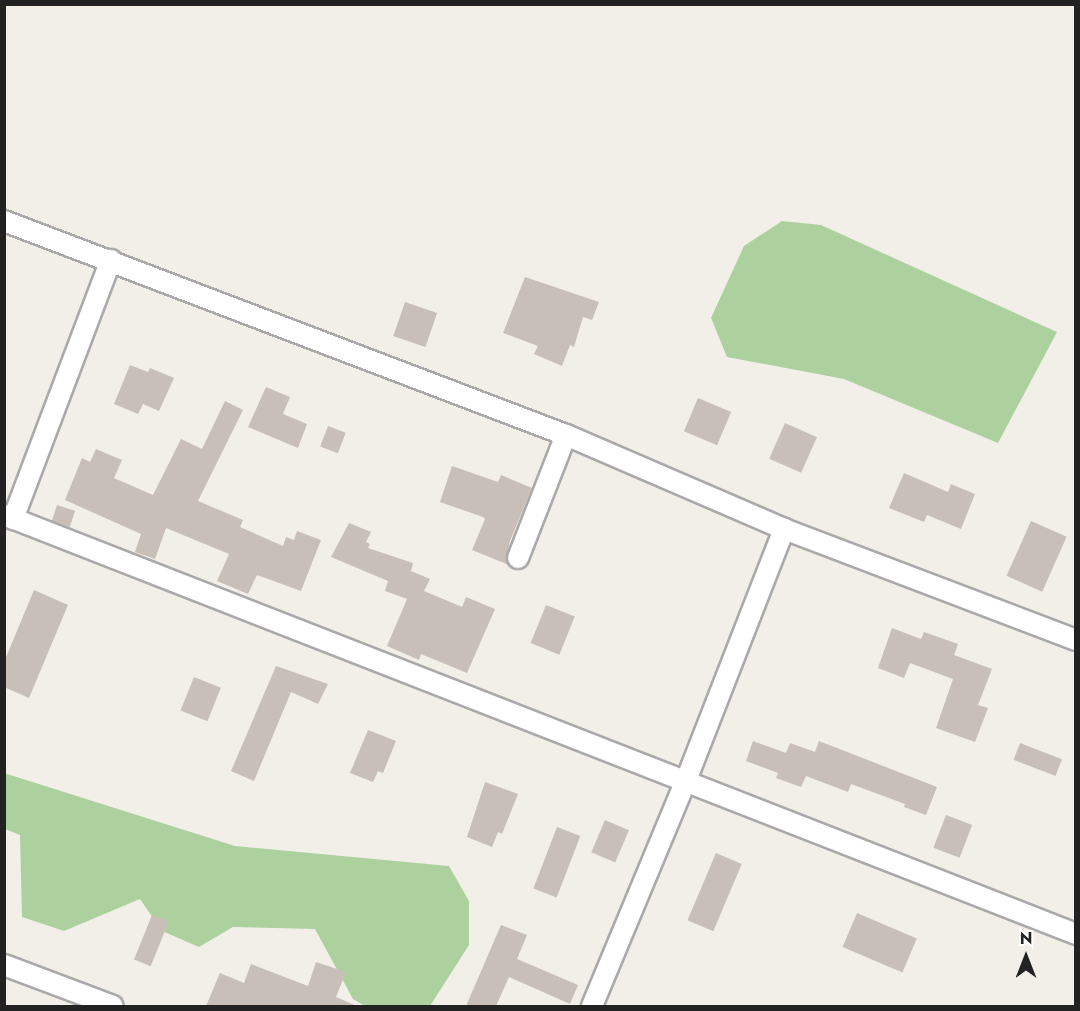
<!DOCTYPE html>
<style>
body{margin:0}
#map{position:relative;width:1080px;height:1011px;overflow:hidden;background:#f2efe9;font-family:Jost,sans-serif}
div>[style]{position:absolute}
.forest>*{inset:0;background:#add19e}
.building>*{inset:0;background:#c7bfb8;transform-origin:0 0}
.roads{filter:drop-shadow(2px 0 #a9a9a9) drop-shadow(-2px 0 #a9a9a9) drop-shadow(0 2px #a9a9a9) drop-shadow(0 -2px #a9a9a9)}
.street>*{height:20px;margin:-10px;padding:0 10px;transform-origin:10px;border-radius:10px;background:#fff}
span{translate:-50% -50%;white-space:nowrap;text-align:center;line-height:1.15;-webkit-text-stroke:4.5px #fff;paint-order:stroke}
.frame{position:absolute;inset:0;border:6px solid #222;pointer-events:none}
.north{position:absolute;left:996px;top:927px;width:60px;height:60px;-webkit-text-stroke:4px #fff;paint-order:stroke;rotate:0deg;font-size:16px;font-weight:700;line-height:24px;text-align:center;color:#222}
.north::after{content:'';display:block;margin:auto;width:21px;height:27px;background:#222;clip-path:polygon(50% 0,100% 100%,50% 72%,0 100%)}
</style>
<div id="map">
<div class="forest">
<i style="clip-path:polygon(782px 221px,821px 225px,1057px 332px,998px 443px,844px 379px,727px 357px,711px 318px,744px 246px)"></i>
<i style="clip-path:polygon(4px 773px,235px 846px,449px 866px,469px 901px,469px 945px,430px 1006px,365px 1006px,353px 999px,315px 929px,233px 927px,199px 947px,162px 931px,140px 899px,64px 931px,22px 917px,20px 835px,5px 829px)"></i>
</div>
<div class="building">
<i style="clip-path:polygon(525px 277px,599px 302px,592px 320px,583px 317px,574px 347px,570px 345px,562px 366px,534px 354px,538px 346px,503px 333px)"></i>
<i style="left:405px;top:302px;width:34px;height:36px;rotate:19deg"></i>
<i style="clip-path:polygon(130px 365px,148px 372px,150px 368px,174px 378px,159px 411px,143px 404px,138px 414px,114px 404px)"></i>
<i style="clip-path:polygon(266px 387px,290px 397px,283px 414px,307px 424px,298px 448px,248px 427px)"></i>
<i style="left:698px;top:398px;width:36px;height:36px;rotate:23deg"></i>
<i style="clip-path:polygon(225px 401px,243px 410px,198px 501px,243px 520px,240px 527px,283px 546px,286px 537px,294px 540px,297px 531px,321px 540px,301px 591px,257px 575px,248px 594px,217px 581px,229px 554px,166px 528px,155px 559px,135px 552px,141px 534px,65px 500px,82px 458px,90px 462px,96px 449px,122px 460px,114px 478px,153px 495px,181px 439px,202px 449px)"></i>
<i style="left:785px;top:423px;width:35px;height:39px;rotate:24deg"></i>
<i style="left:328px;top:426px;width:19px;height:22px;rotate:21deg"></i>
<i style="clip-path:polygon(452px 466px,498px 482px,501px 475px,532px 488px,510px 541px,506px 559px,509px 565px,472px 550px,485px 519px,483px 517px,440px 502px)"></i>
<i style="clip-path:polygon(904px 473px,948px 492px,951px 484px,975px 494px,961px 529px,927px 515px,924px 522px,889px 508px)"></i>
<i style="left:57px;top:505px;width:19px;height:17px;rotate:18deg"></i>
<i style="left:1031px;top:521px;width:39px;height:60px;rotate:24deg"></i>
<i style="clip-path:polygon(349px 523px,371px 532px,366px 542px,370px 544px,368px 548px,413px 563px,411px 571px,430px 579px,424px 591px,462px 607px,466px 597px,495px 609px,467px 673px,421px 654px,419px 660px,387px 646px,407px 599px,385px 591px,388px 581px,331px 557px)"></i>
<i style="clip-path:polygon(34px 590px,68px 605px,29px 698px,4px 687px,4px 662px)"></i>
<i style="left:546px;top:605px;width:31px;height:41px;rotate:22deg"></i>
<i style="clip-path:polygon(892px 628px,921px 639px,924px 632px,958px 644px,954px 655px,992px 669px,978px 705px,988px 708px,975px 742px,936px 728px,953px 679px,910px 663px,904px 678px,878px 668px)"></i>
<i style="clip-path:polygon(276px 666px,328px 684px,318px 704px,291px 692px,254px 781px,231px 771px)"></i>
<i style="left:194px;top:677px;width:29px;height:36px;rotate:22deg"></i>
<i style="clip-path:polygon(368px 730px,396px 741px,383px 773px,378px 771px,373px 782px,350px 773px)"></i>
<i style="clip-path:polygon(753px 741px,786px 753px,790px 743px,815px 752px,819px 741px,937px 787px,926px 815px,904px 807px,905px 804px,851px 784px,848px 792px,806px 776px,801px 787px,776px 778px,778px 773px,746px 761px)"></i>
<i style="left:1020px;top:743px;width:45px;height:18px;rotate:21deg"></i>
<i style="clip-path:polygon(485px 782px,518px 794px,502px 834px,498px 832px,492px 847px,467px 837px)"></i>
<i style="left:946px;top:815px;width:28px;height:35px;rotate:21deg"></i>
<i style="left:605px;top:820px;width:26px;height:35px;rotate:23deg"></i>
<i style="left:557px;top:827px;width:25px;height:66px;rotate:21deg"></i>
<i style="left:716px;top:853px;width:28px;height:73px;rotate:23deg"></i>
<i style="left:857px;top:913px;width:65px;height:37px;rotate:23deg"></i>
<i style="left:152px;top:915px;width:18px;height:48px;rotate:22deg"></i>
<i style="clip-path:polygon(501px 925px,527px 935px,517px 959px,578px 985px,570px 1004px,509px 977px,496px 1006px,466px 1006px)"></i>
<i style="clip-path:polygon(316px 962px,346px 972px,336px 997px,357px 1006px,206px 1006px,220px 973px,244px 983px,251px 964px,308px 986px)"></i>
</div>
<div class="roads">
<div class="street">
<i style="left:4px;top:221px;width:601px;rotate:20.85deg"></i>
<i style="left:566px;top:435px;width:237px;rotate:23.3deg"></i>
<i style="left:784px;top:529px;width:312px;rotate:20.8deg"></i>
<i style="left:4px;top:515px;width:1151px;rotate:21.35deg"></i>
<i style="left:13px;top:519px;width:277px;rotate:-69.3deg"></i>
<i style="left:518px;top:558px;width:132px;rotate:-68.7deg"></i>
<i style="left:4px;top:965px;width:116px;rotate:20.6deg"></i>
<i style="left:592px;top:1006px;width:242px;rotate:-67.4deg"></i>
<i style="left:685px;top:783px;width:273px;rotate:-68.7deg"></i>
</div>
</div>
<div class="frame"></div>
<div class="north">N</div>
</div>
